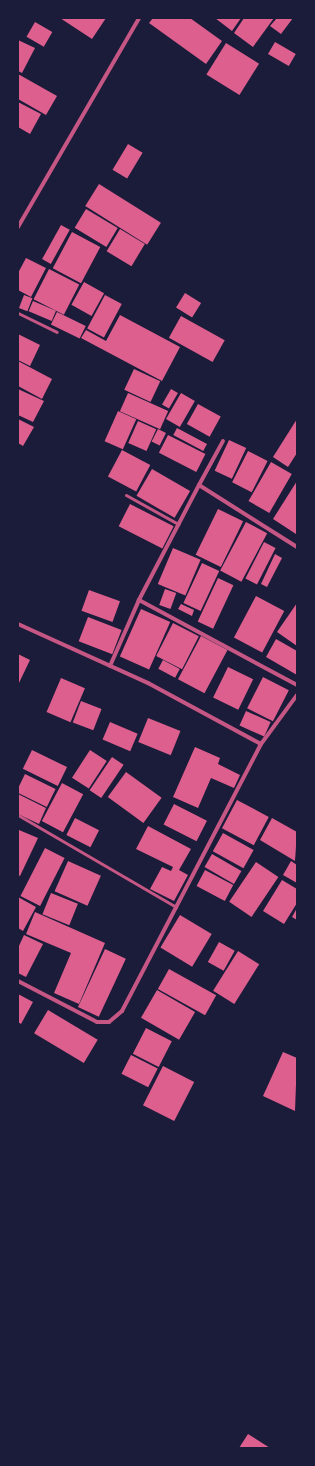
<!DOCTYPE html>
<style>
body{margin:0}
#map{position:relative;width:315px;height:1466px;overflow:hidden;background:#1b1b3a;font-family:Cabin,sans-serif}
div>[style]{position:absolute}
.building>*{inset:0;background:#dd5f8e;transform-origin:0 0}
.service>*{height:3px;margin:-1.5px;padding:0 1.5px;transform-origin:1.5px;border-radius:1.5px;background:#c65784}
.minor>*{height:4px;margin:-2px;padding:0 2px;transform-origin:2px;border-radius:2px;background:#c65784}
span{translate:-50% -50%;white-space:nowrap;text-align:center;line-height:1.15;-webkit-text-stroke:3.5px #1b1b3a;paint-order:stroke}
.frame{position:absolute;inset:0;border:19px solid #1b1b3a;pointer-events:none}
</style>
<div id="map">
<div class="building">
<i style="clip-path:polygon(60px 18px,106px 18px,92px 39px)"></i>
<i style="clip-path:polygon(153px 18px,190px 18px,222px 41px,206px 64px,149px 23px)"></i>
<i style="clip-path:polygon(215px 18px,241px 18px,232px 31px)"></i>
<i style="clip-path:polygon(244px 18px,274px 18px,253px 47px,234px 33px)"></i>
<i style="clip-path:polygon(277px 18px,293px 18px,281px 34px,270px 26px)"></i>
<i style="left:35px;top:22px;width:20px;height:17px;rotate:30deg"></i>
<i style="clip-path:polygon(18px 40px,35px 48px,22px 73px,18px 71px)"></i>
<i style="left:275px;top:42px;width:24px;height:14px;rotate:30deg"></i>
<i style="left:226px;top:43px;width:39px;height:37px;rotate:32deg"></i>
<i style="clip-path:polygon(18px 74px,57px 96px,46px 115px,18px 99px)"></i>
<i style="clip-path:polygon(18px 102px,41px 114px,30px 134px,18px 127px)"></i>
<i style="left:128px;top:144px;width:17px;height:30px;rotate:31deg"></i>
<i style="left:99px;top:184px;width:73px;height:26px;rotate:32deg"></i>
<i style="left:86px;top:209px;width:37px;height:22px;rotate:31deg"></i>
<i style="left:61px;top:225px;width:10px;height:39px;rotate:29deg"></i>
<i style="left:120px;top:229px;width:29px;height:26px;rotate:31deg"></i>
<i style="left:72px;top:232px;width:32px;height:41px;rotate:28deg"></i>
<i style="clip-path:polygon(26px 258px,46px 268px,31px 297px,18px 290px,18px 273px)"></i>
<i style="left:49px;top:269px;width:34px;height:34px;rotate:27deg"></i>
<i style="left:84px;top:282px;width:23px;height:26px;rotate:29deg"></i>
<i style="left:185px;top:293px;width:19px;height:17px;rotate:32deg"></i>
<i style="left:24px;top:295px;width:9px;height:14px;rotate:21deg"></i>
<i style="left:105px;top:295px;width:19px;height:38px;rotate:28deg"></i>
<i style="left:33px;top:301px;width:25px;height:11px;rotate:23deg"></i>
<i style="left:57px;top:312px;width:32px;height:14px;rotate:26deg"></i>
<i style="clip-path:polygon(120px 315px,180px 347px,162px 381px,81px 338px,86px 330px,106px 341px)"></i>
<i style="left:181px;top:316px;width:50px;height:25px;rotate:29deg"></i>
<i style="clip-path:polygon(18px 334px,40px 345px,30px 366px,18px 360px)"></i>
<i style="clip-path:polygon(18px 361px,52px 379px,42px 399px,18px 386px)"></i>
<i style="left:134px;top:369px;width:29px;height:23px;rotate:25deg"></i>
<i style="clip-path:polygon(18px 389px,44px 401px,33px 422px,18px 415px)"></i>
<i style="left:171px;top:389px;width:8px;height:18px;rotate:30deg"></i>
<i style="left:128px;top:393px;width:44px;height:20px;rotate:24deg"></i>
<i style="left:181px;top:393px;width:16px;height:30px;rotate:30deg"></i>
<i style="left:198px;top:404px;width:26px;height:23px;rotate:29deg"></i>
<i style="left:118px;top:411px;width:20px;height:33px;rotate:24deg"></i>
<i style="clip-path:polygon(18px 419px,34px 427px,23px 446px,18px 443px)"></i>
<i style="clip-path:polygon(297px 419px,297px 453px,288px 467px,273px 457px)"></i>
<i style="left:138px;top:421px;width:20px;height:24px;rotate:24deg"></i>
<i style="left:177px;top:428px;width:34px;height:8px;rotate:28deg"></i>
<i style="left:158px;top:429px;width:9px;height:14px;rotate:27deg"></i>
<i style="left:168px;top:435px;width:42px;height:20px;rotate:27deg"></i>
<i style="left:229px;top:440px;width:19px;height:34px;rotate:25deg"></i>
<i style="left:122px;top:450px;width:32px;height:30px;rotate:28deg"></i>
<i style="left:248px;top:451px;width:22px;height:35px;rotate:27deg"></i>
<i style="left:271px;top:462px;width:24px;height:45px;rotate:30deg"></i>
<i style="left:152px;top:469px;width:44px;height:31px;rotate:30deg"></i>
<i style="clip-path:polygon(297px 481px,297px 532px,296px 534px,273px 519px)"></i>
<i style="left:130px;top:504px;width:49px;height:25px;rotate:27deg"></i>
<i style="left:218px;top:509px;width:28px;height:51px;rotate:26deg"></i>
<i style="left:246px;top:522px;width:24px;height:55px;rotate:28deg"></i>
<i style="left:264px;top:542px;width:13px;height:41px;rotate:27deg"></i>
<i style="left:173px;top:548px;width:30px;height:39px;rotate:23deg"></i>
<i style="clip-path:polygon(275px 554px,282px 558px,267px 587px,261px 584px)"></i>
<i style="left:202px;top:563px;width:19px;height:44px;rotate:25deg"></i>
<i style="left:218px;top:578px;width:17px;height:48px;rotate:25deg"></i>
<i style="left:165px;top:589px;width:12px;height:17px;rotate:20deg"></i>
<i style="left:89px;top:590px;width:33px;height:22px;rotate:20deg"></i>
<i style="left:256px;top:596px;width:32px;height:47px;rotate:28deg"></i>
<i style="clip-path:polygon(297px 603px,297px 646px,277px 632px)"></i>
<i style="clip-path:polygon(181px 604px,194px 610px,192px 616px,178px 609px)"></i>
<i style="left:141px;top:609px;width:32px;height:52px;rotate:24deg"></i>
<i style="left:88px;top:617px;width:36px;height:26px;rotate:21deg"></i>
<i style="left:173px;top:623px;width:29px;height:37px;rotate:27deg"></i>
<i style="left:201px;top:636px;width:30px;height:49px;rotate:28deg"></i>
<i style="clip-path:polygon(276px 639px,297px 651px,297px 675px,266px 657px)"></i>
<i style="clip-path:polygon(18px 654px,30px 660px,18px 685px)"></i>
<i style="left:163px;top:660px;width:19px;height:10px;rotate:28deg"></i>
<i style="left:228px;top:667px;width:28px;height:34px;rotate:26deg"></i>
<i style="left:263px;top:677px;width:29px;height:35px;rotate:27deg"></i>
<i style="left:61px;top:678px;width:26px;height:37px;rotate:23deg"></i>
<i style="left:81px;top:701px;width:22px;height:23px;rotate:21deg"></i>
<i style="left:246px;top:711px;width:27px;height:16px;rotate:24deg"></i>
<i style="left:148px;top:718px;width:35px;height:26px;rotate:22deg"></i>
<i style="left:110px;top:722px;width:30px;height:19px;rotate:23deg"></i>
<i style="clip-path:polygon(195px 747px,220px 758px,218px 764px,240px 775px,234px 788px,211px 778px,198px 808px,173px 797px)"></i>
<i style="left:32px;top:750px;width:39px;height:21px;rotate:26deg"></i>
<i style="left:90px;top:750px;width:20px;height:33px;rotate:33deg"></i>
<i style="left:112px;top:757px;width:14px;height:40px;rotate:34deg"></i>
<i style="left:126px;top:772px;width:44px;height:31px;rotate:36deg"></i>
<i style="left:25px;top:774px;width:34px;height:20px;rotate:26deg"></i>
<i style="left:62px;top:783px;width:24px;height:43px;rotate:28deg"></i>
<i style="clip-path:polygon(18px 794px,46px 808px,39px 824px,18px 814px)"></i>
<i style="left:237px;top:800px;width:36px;height:32px;rotate:28deg"></i>
<i style="left:174px;top:804px;width:37px;height:23px;rotate:27deg"></i>
<i style="left:75px;top:818px;width:27px;height:19px;rotate:27deg"></i>
<i style="clip-path:polygon(272px 818px,297px 832px,295px 861px,260px 840px)"></i>
<i style="clip-path:polygon(148px 826px,191px 849px,179px 870px,188px 875px,174px 901px,150px 889px,162px 867px,171px 871px,173px 867px,136px 849px)"></i>
<i style="clip-path:polygon(19px 830px,38px 838px,20px 876px,18px 875px)"></i>
<i style="left:223px;top:833px;width:35px;height:21px;rotate:29deg"></i>
<i style="left:45px;top:848px;width:22px;height:54px;rotate:27deg"></i>
<i style="left:212px;top:854px;width:34px;height:15px;rotate:30deg"></i>
<i style="left:68px;top:861px;width:36px;height:33px;rotate:24deg"></i>
<i style="clip-path:polygon(291px 861px,297px 865px,297px 883px,283px 875px)"></i>
<i style="left:256px;top:862px;width:27px;height:48px;rotate:34deg"></i>
<i style="left:205px;top:870px;width:32px;height:18px;rotate:28deg"></i>
<i style="clip-path:polygon(282px 880px,297px 889px,297px 903px,284px 924px,263px 911px)"></i>
<i style="left:51px;top:893px;width:29px;height:23px;rotate:22deg"></i>
<i style="clip-path:polygon(18px 897px,36px 907px,23px 931px,18px 928px)"></i>
<i style="clip-path:polygon(297px 908px,297px 920px,292px 917px)"></i>
<i style="clip-path:polygon(35px 912px,105px 943px,79px 1004px,54px 993px,71px 953px,26px 934px)"></i>
<i style="left:180px;top:915px;width:37px;height:38px;rotate:31deg"></i>
<i style="clip-path:polygon(24px 935px,43px 944px,26px 977px,18px 973px,18px 948px)"></i>
<i style="left:219px;top:942px;width:18px;height:23px;rotate:29deg"></i>
<i style="left:105px;top:949px;width:23px;height:64px;rotate:25deg"></i>
<i style="left:238px;top:951px;width:25px;height:47px;rotate:32deg"></i>
<i style="left:169px;top:969px;width:54px;height:23px;rotate:29deg"></i>
<i style="left:157px;top:990px;width:44px;height:32px;rotate:30deg"></i>
<i style="clip-path:polygon(18px 994px,33px 1002px,21px 1024px,18px 1022px)"></i>
<i style="left:48px;top:1010px;width:58px;height:27px;rotate:31deg"></i>
<i style="left:146px;top:1028px;width:29px;height:29px;rotate:27deg"></i>
<i style="clip-path:polygon(283px 1052px,297px 1058px,295px 1111px,263px 1096px)"></i>
<i style="left:131px;top:1055px;width:30px;height:21px;rotate:27deg"></i>
<i style="left:163px;top:1066px;width:35px;height:44px;rotate:27deg"></i>
<i style="clip-path:polygon(248px 1434px,270px 1448px,239px 1448px)"></i>
</div>
<div class="service">
<i style="left:18px;top:313px;width:43px;rotate:26deg"></i>
<i style="left:126px;top:495px;width:60px;rotate:29.1deg"></i>
<i style="left:18px;top:815px;width:183px;rotate:30.2deg"></i>
</div>
<div class="minor">
<i style="left:18px;top:227px;width:241px;rotate:-59.9deg"></i>
<i style="left:199px;top:485px;width:50px;rotate:-61.4deg"></i>
<i style="left:297px;top:547px;width:116px;rotate:-147.7deg"></i>
<i style="left:199px;top:485px;width:130px;rotate:117.6deg"></i>
<i style="left:139px;top:600px;width:179px;rotate:28.3deg"></i>
<i style="left:18px;top:624px;width:143px;rotate:24.4deg"></i>
<i style="left:148px;top:683px;width:128px;rotate:28.4deg"></i>
<i style="left:110px;top:666px;width:72px;rotate:-66.3deg"></i>
<i style="left:18px;top:981px;width:89px;rotate:27.4deg"></i>
<i style="left:97px;top:1022px;width:12px"></i>
<i style="left:109px;top:1022px;width:17px;rotate:-40deg"></i>
<i style="left:122px;top:1011px;width:301px;rotate:-62.5deg"></i>
<i style="left:261px;top:744px;width:61px;rotate:-53.7deg"></i>
</div>
<div class="frame"></div>
</div>
